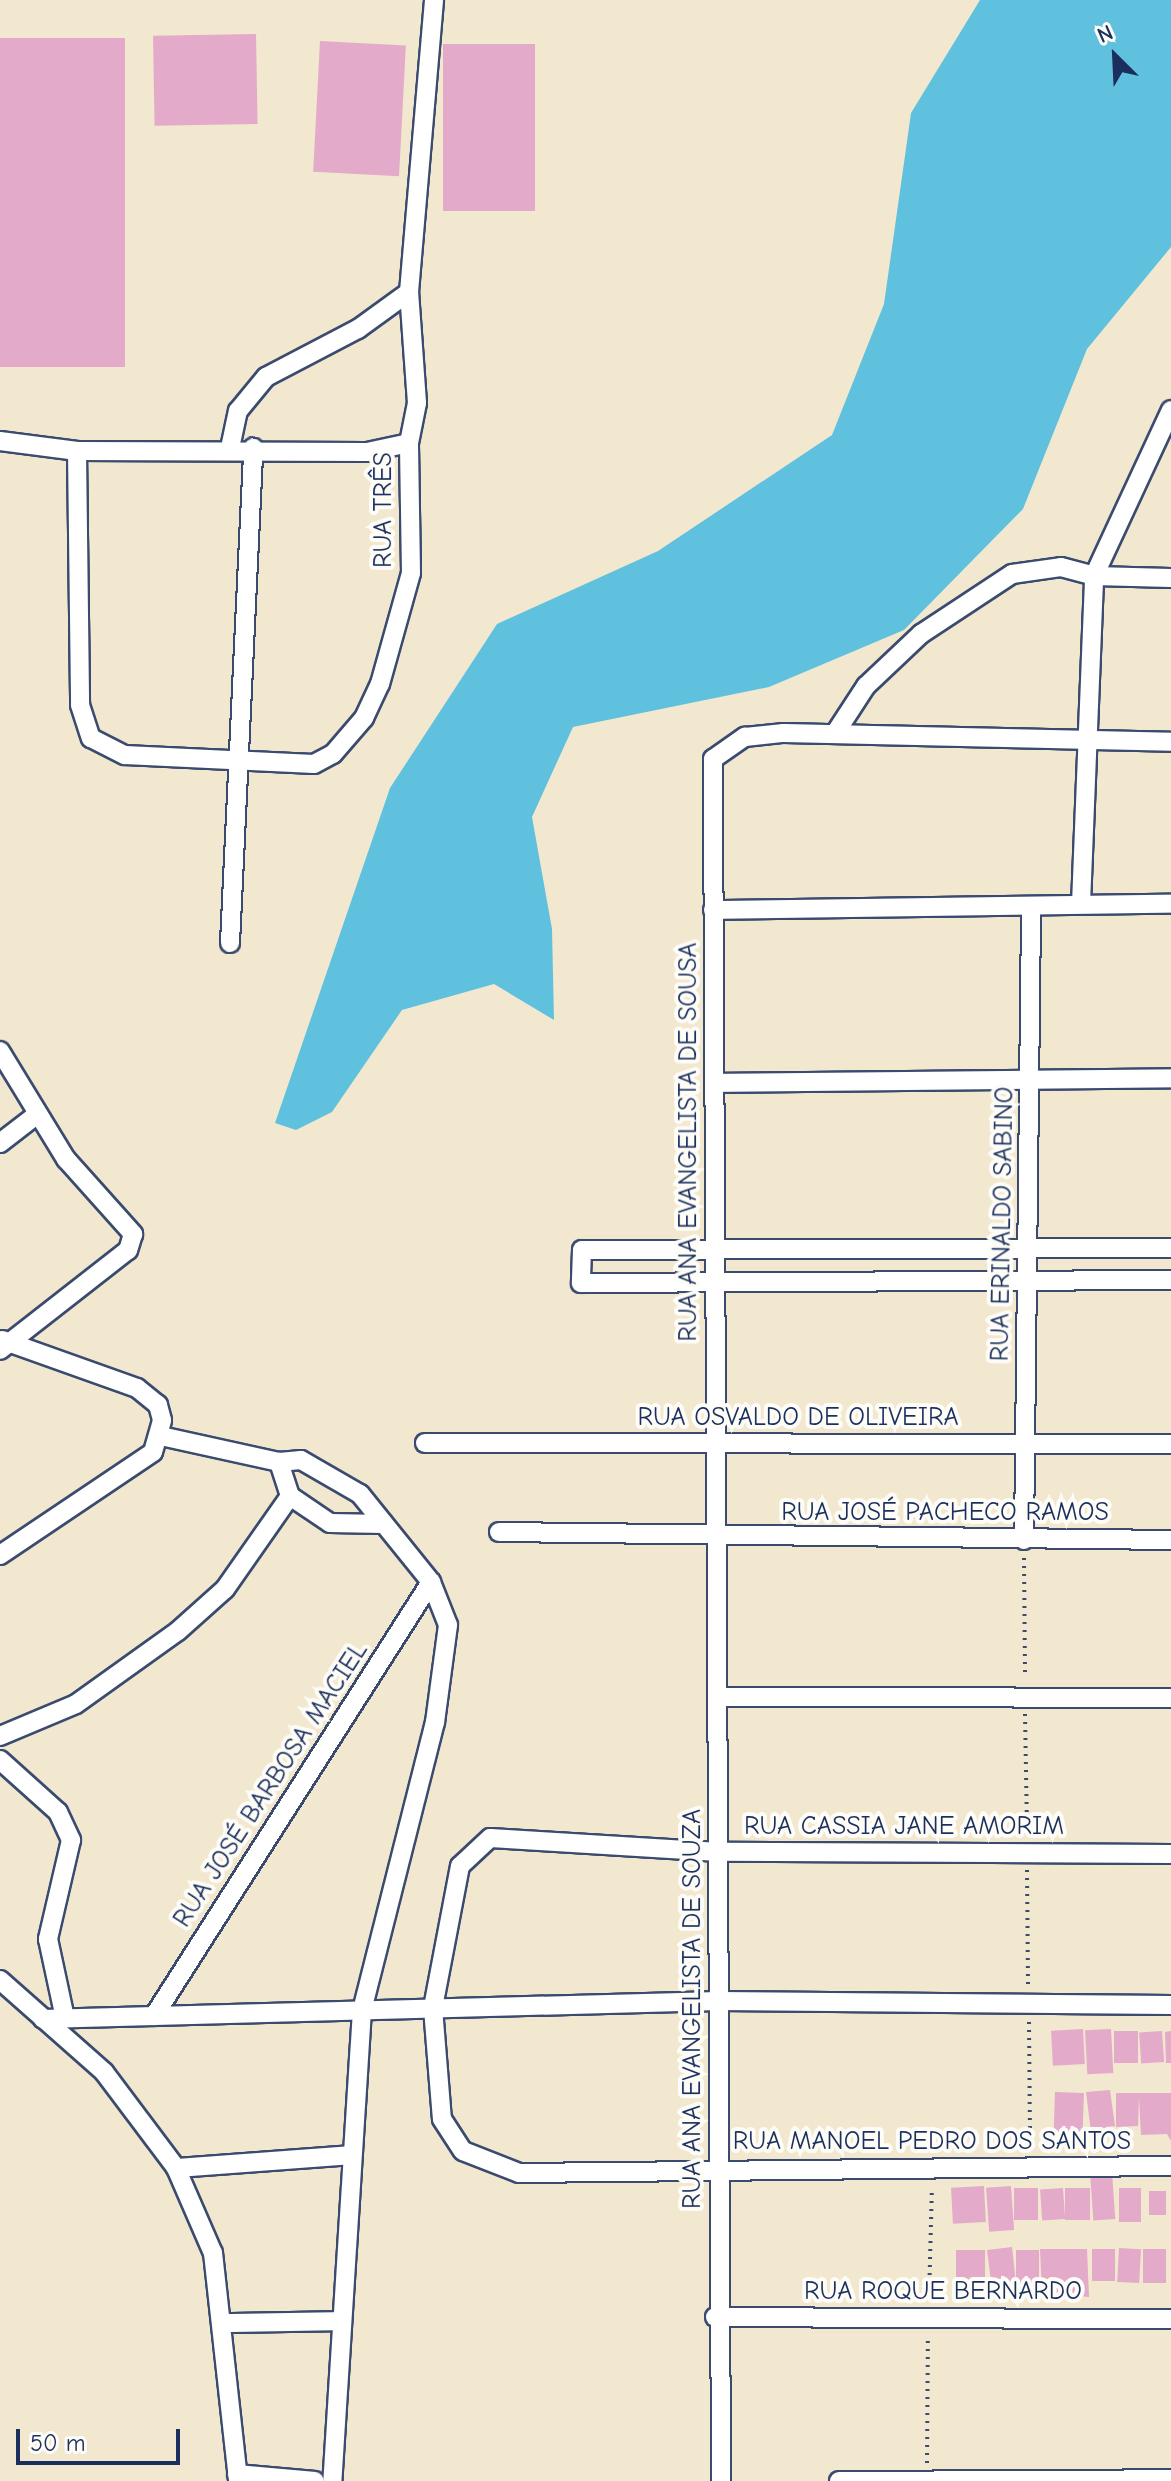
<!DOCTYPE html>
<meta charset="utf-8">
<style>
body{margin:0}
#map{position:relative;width:1171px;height:2481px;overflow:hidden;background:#f2e8cf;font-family:"Comic Neue",sans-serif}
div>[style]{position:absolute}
.water>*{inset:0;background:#60c1df}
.building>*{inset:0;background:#e4aaca;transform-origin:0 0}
.path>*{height:4px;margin-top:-2px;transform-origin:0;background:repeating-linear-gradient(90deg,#3b4b6f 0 2px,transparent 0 8px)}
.roads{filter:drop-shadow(2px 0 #3b4b6f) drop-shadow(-2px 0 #3b4b6f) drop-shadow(0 2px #3b4b6f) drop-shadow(0 -2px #3b4b6f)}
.minor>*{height:18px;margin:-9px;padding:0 9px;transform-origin:9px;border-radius:9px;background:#fff}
span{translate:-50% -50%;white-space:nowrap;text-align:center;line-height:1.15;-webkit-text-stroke:8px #fdfcf7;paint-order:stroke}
.street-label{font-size:26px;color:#1b2f5e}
.north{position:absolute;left:1075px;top:16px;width:80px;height:80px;-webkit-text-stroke:6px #fdfcf7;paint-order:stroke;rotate:336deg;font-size:22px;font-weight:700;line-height:32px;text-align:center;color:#1b2f5e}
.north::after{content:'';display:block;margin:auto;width:28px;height:36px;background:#1b2f5e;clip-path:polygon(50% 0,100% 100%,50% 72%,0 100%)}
.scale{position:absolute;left:16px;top:2429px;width:164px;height:36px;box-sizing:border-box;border:4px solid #1b2f5e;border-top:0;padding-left:10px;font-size:24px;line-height:28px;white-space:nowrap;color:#1b2f5e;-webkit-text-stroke:6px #fdfcf7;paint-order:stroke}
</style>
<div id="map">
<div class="water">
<i style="clip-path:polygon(980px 0,1171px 0,1171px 247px,1087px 349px,1023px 509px,904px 630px,769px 687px,573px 727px,532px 817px,552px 929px,554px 1020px,494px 984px,402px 1010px,332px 1112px,296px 1130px,275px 1123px,390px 788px,497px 624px,658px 551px,832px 435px,884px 304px,911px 113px)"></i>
</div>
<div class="building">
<i style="left:256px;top:34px;width:90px;height:103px;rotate:89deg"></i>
<i style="left:125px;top:38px;width:329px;height:125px;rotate:90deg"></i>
<i style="left:320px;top:41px;width:86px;height:131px;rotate:3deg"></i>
<i style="left:443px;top:44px;width:92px;height:167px"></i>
<i style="left:1083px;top:2029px;width:35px;height:32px;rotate:87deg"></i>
<i style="left:1111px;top:2029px;width:44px;height:26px;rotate:87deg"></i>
<i style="left:1114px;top:2031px;width:24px;height:32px"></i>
<i style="left:1162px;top:2031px;width:31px;height:23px;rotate:86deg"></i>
<i style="clip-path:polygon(1171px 2031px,1171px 2063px,1166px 2063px,1165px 2032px)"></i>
<i style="clip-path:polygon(1110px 2090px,1115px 2126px,1106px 2127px,1107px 2138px,1092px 2140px,1086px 2092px)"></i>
<i style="left:1055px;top:2092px;width:29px;height:47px;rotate:2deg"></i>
<i style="clip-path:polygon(1116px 2093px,1171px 2093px,1171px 2141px,1167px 2134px,1141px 2135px,1139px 2098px,1138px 2126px,1116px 2127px)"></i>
<i style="left:1112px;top:2172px;width:47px;height:22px;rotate:86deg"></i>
<i style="left:984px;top:2186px;width:36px;height:33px;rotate:87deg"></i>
<i style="left:1011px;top:2186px;width:44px;height:25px;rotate:86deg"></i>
<i style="left:1014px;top:2188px;width:24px;height:32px"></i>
<i style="left:1063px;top:2188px;width:31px;height:23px;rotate:86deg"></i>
<i style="left:1065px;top:2188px;width:25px;height:32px"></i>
<i style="left:1119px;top:2188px;width:22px;height:34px"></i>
<i style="left:1149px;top:2191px;width:17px;height:24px"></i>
<i style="clip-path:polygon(1012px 2247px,1016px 2283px,1006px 2284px,1008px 2295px,993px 2297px,987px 2250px)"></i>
<i style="left:1119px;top:2248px;width:22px;height:34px;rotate:3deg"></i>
<i style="clip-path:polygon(1040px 2249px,1087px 2249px,1089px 2297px,1042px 2293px)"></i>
<i style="left:1092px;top:2249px;width:23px;height:32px"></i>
<i style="left:1143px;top:2249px;width:23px;height:34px"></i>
<i style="left:956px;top:2250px;width:29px;height:46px"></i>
<i style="left:1016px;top:2250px;width:23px;height:34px"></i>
</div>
<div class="path">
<i style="left:1024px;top:1558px;width:120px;rotate:89.5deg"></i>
<i style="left:1025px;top:1714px;width:120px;rotate:89deg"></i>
<i style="left:1027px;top:1870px;width:115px;rotate:89.5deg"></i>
<i style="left:1029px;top:2022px;width:127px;rotate:89.5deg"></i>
<i style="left:929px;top:2299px;width:112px;rotate:-88.5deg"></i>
<i style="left:927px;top:2463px;width:128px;rotate:-89.6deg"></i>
</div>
<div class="roads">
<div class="minor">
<i style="left:0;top:441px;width:78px;rotate:7.4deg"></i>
<i style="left:77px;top:451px;width:290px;rotate:0.2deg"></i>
<i style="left:367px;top:452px;width:43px;rotate:-12.1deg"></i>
<i style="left:230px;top:448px;width:38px;rotate:-78deg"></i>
<i style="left:238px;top:411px;width:44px;rotate:-50.5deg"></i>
<i style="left:266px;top:377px;width:104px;rotate:-27.6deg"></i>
<i style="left:358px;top:329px;width:63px;rotate:-36deg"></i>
<i style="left:77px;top:451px;width:254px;rotate:89.3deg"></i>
<i style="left:80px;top:705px;width:35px;rotate:72deg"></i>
<i style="left:91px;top:738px;width:38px;rotate:27deg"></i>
<i style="left:125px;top:755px;width:189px;rotate:2.7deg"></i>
<i style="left:314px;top:764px;width:21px;rotate:-28deg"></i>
<i style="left:333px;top:754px;width:48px;rotate:-49.3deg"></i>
<i style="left:364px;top:718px;width:38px;rotate:-65deg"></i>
<i style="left:380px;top:684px;width:115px;rotate:-74.4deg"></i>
<i style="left:411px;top:573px;width:130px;rotate:-90.9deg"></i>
<i style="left:409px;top:443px;width:41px;rotate:-78.7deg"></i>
<i style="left:417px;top:403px;width:111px;rotate:-94.1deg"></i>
<i style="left:409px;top:292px;width:293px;rotate:-85.1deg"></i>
<i style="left:836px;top:732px;width:55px;rotate:-56.9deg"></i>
<i style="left:866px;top:686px;width:76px;rotate:-43.4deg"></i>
<i style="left:921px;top:634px;width:109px;rotate:-33.4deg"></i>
<i style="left:1012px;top:574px;width:49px;rotate:-8.1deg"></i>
<i style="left:1061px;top:567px;width:34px;rotate:15deg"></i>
<i style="left:1094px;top:576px;width:183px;rotate:-65.1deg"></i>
<i style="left:1081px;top:904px;width:328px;rotate:-87.7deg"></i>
<i style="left:1094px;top:576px;width:77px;rotate:1.5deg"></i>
<i style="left:713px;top:910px;width:458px;rotate:-0.8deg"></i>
<i style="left:230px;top:943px;width:496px;rotate:-87.3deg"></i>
<i style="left:0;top:1051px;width:127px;rotate:58.6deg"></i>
<i style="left:66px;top:1159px;width:101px;rotate:48.2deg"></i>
<i style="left:133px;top:1234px;width:17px;rotate:107deg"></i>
<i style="left:128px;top:1250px;width:162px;rotate:142deg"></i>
<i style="left:715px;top:1083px;width:456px;rotate:-0.6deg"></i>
<i style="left:0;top:1143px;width:44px;rotate:-37.6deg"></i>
<i style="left:1171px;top:1248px;width:589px;rotate:179.81deg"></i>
<i style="left:582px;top:1250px;width:33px;rotate:92deg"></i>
<i style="left:581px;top:1283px;width:590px;rotate:-0.29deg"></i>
<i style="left:425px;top:1443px;width:746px;rotate:0.08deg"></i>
<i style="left:279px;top:1462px;width:22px;rotate:-5deg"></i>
<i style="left:301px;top:1460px;width:68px;rotate:30deg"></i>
<i style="left:360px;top:1494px;width:113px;rotate:51.1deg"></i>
<i style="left:431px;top:1582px;width:46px;rotate:68.4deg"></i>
<i style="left:448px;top:1625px;width:98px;rotate:97.6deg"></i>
<i style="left:435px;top:1722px;width:297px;rotate:104.2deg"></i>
<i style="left:362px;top:2010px;width:472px;rotate:93.6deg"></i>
<i style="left:290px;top:1496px;width:48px;rotate:34deg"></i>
<i style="left:330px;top:1523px;width:54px;rotate:1.1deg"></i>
<i style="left:499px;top:1532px;width:672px;rotate:0.68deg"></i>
<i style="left:1024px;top:1540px;width:631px;rotate:-89.36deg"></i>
<i style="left:0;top:1555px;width:184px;rotate:-33.9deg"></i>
<i style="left:153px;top:1452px;width:33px;rotate:-74deg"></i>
<i style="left:162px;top:1420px;width:16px;rotate:-105deg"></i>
<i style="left:158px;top:1405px;width:27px;rotate:-141deg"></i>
<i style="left:137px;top:1388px;width:143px;rotate:-160.4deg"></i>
<i style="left:719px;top:1697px;width:452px;rotate:0.1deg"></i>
<i style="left:0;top:1736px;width:82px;rotate:-22.8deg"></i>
<i style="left:76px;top:1704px;width:125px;rotate:-35.6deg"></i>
<i style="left:178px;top:1631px;width:63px;rotate:-41.8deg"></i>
<i style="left:225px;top:1589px;width:113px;rotate:-55deg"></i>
<i style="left:290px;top:1496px;width:36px;rotate:-108deg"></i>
<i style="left:279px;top:1462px;width:121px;rotate:-167.6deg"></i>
<i style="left:0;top:1760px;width:78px;rotate:41.9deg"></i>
<i style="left:58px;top:1812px;width:31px;rotate:65deg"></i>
<i style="left:71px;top:1840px;width:102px;rotate:103.1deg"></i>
<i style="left:48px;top:1939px;width:81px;rotate:77.9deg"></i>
<i style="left:1171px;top:1854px;width:452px;rotate:-179.7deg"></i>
<i style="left:719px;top:1852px;width:229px;rotate:-176.5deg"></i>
<i style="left:490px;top:1838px;width:41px;rotate:137deg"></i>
<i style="left:460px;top:1866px;width:145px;rotate:100.8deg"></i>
<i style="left:433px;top:2008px;width:111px;rotate:85.4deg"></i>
<i style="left:442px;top:2119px;width:38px;rotate:57deg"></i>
<i style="left:463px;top:2151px;width:60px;rotate:21.4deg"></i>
<i style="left:519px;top:2173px;width:652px;rotate:-0.62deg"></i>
<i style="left:0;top:1980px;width:139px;rotate:41.5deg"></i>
<i style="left:104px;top:2072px;width:120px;rotate:53.1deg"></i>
<i style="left:176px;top:2168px;width:93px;rotate:66.5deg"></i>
<i style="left:213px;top:2253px;width:229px;rotate:83.7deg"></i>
<i style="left:154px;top:2016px;width:515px;rotate:-57.45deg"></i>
<i style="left:43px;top:2019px;width:676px;rotate:-1.53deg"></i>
<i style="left:719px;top:2001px;width:452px;rotate:0.5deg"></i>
<i style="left:176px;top:2168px;width:175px;rotate:-4.2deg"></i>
<i style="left:715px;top:2317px;width:456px;rotate:0.3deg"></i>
<i style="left:226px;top:2323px;width:112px;rotate:-1deg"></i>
<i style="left:237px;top:2474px;width:78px;rotate:5.1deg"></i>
<i style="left:721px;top:2481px;width:1722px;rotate:-90.27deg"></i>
<i style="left:713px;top:759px;width:39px;rotate:-35deg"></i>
<i style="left:745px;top:737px;width:39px;rotate:-6deg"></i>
<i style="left:784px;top:733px;width:387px;rotate:1.3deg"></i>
<i style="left:839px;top:2481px;width:332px;rotate:-0.3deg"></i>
</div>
</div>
<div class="street-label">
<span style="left:384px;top:510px;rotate:-90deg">RUA TRÊS</span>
<span style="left:689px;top:1142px;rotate:-90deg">RUA ANA EVANGELISTA DE SOUSA</span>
<span style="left:1003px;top:1224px;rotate:-89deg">RUA ERINALDO SABINO</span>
<span style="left:798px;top:1418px">RUA OSVALDO DE OLIVEIRA</span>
<span style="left:945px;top:1513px">RUA JOSÉ PACHECO RAMOS</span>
<span style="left:271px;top:1785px;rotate:-57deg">RUA JOSÉ BARBOSA MACIEL</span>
<span style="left:904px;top:1827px">RUA CASSIA JANE AMORIM</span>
<span style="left:693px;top:2009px;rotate:-90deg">RUA ANA EVANGELISTA DE SOUZA</span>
<span style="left:932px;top:2142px">RUA MANOEL PEDRO DOS SANTOS</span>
<span style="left:943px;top:2292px">RUA ROQUE BERNARDO</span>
</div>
<div class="north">N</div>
<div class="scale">50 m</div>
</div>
